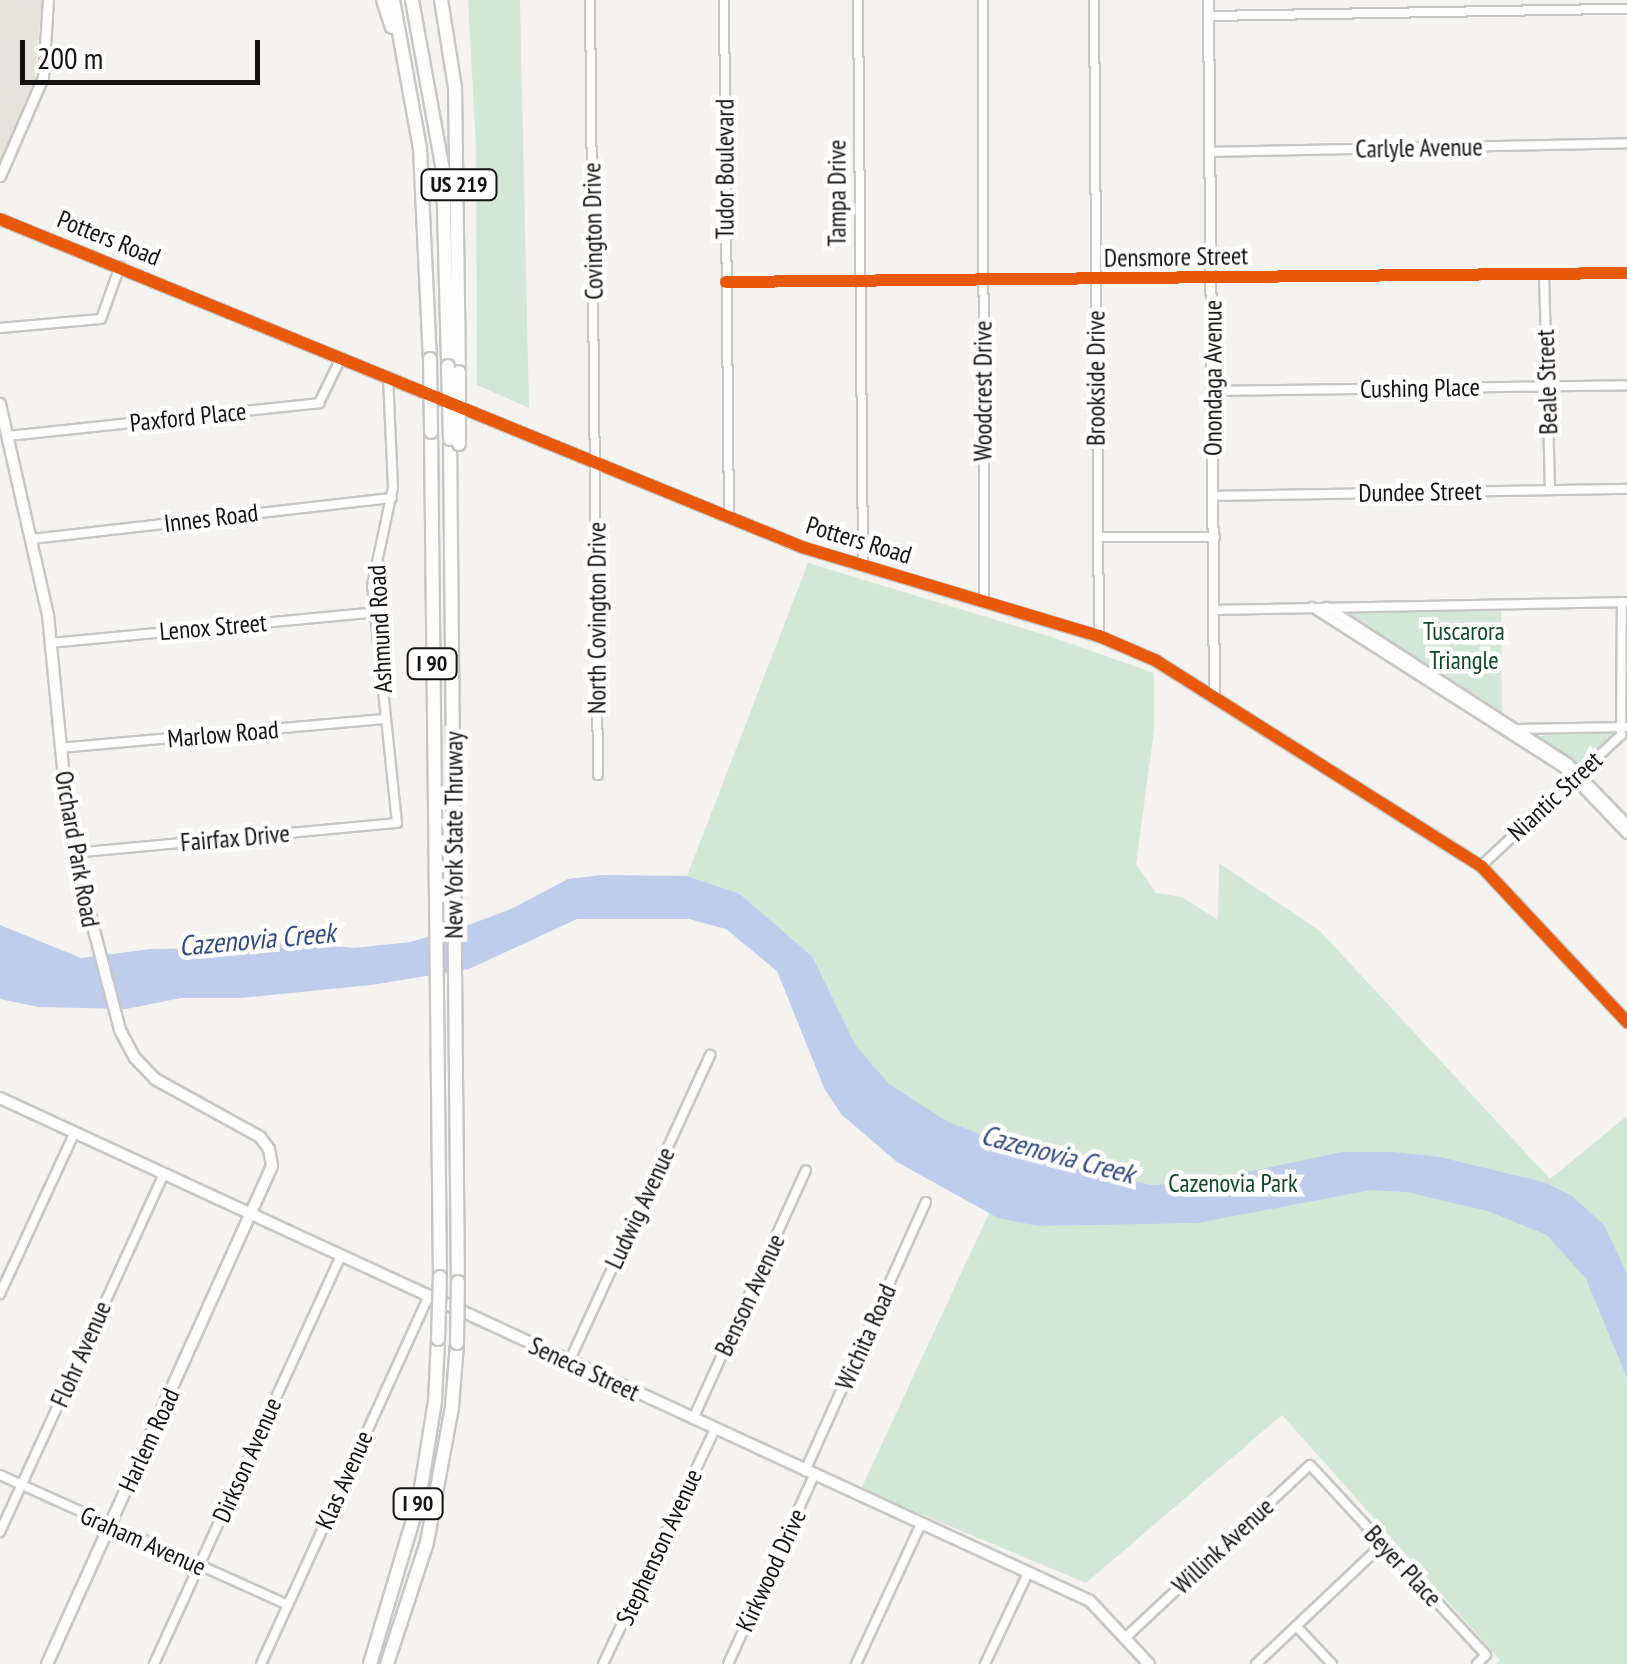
<!DOCTYPE html>
<style>
body{margin:0}
#map{position:relative;width:1627px;height:1664px;overflow:hidden;background:#f4f3f0;font-family:"PT Sans Narrow",sans-serif}
div>[style]{position:absolute}
.built>*{inset:0;background:#e5e3dc}
.green>*{inset:0;background:#d3e7d7}
.water>*{inset:0;background:#becdeb}
.roads{filter:drop-shadow(2px 0 #c6c6c4) drop-shadow(-2px 0 #c6c6c4) drop-shadow(0 2px #c6c6c4) drop-shadow(0 -2px #c6c6c4)}
.minor>*{height:8px;margin:-4px;padding:0 4px;transform-origin:4px;border-radius:4px;background:#fdfdfd}
.tertiary>*{height:9px;margin:-4.5px;padding:0 4.5px;transform-origin:4.5px;border-radius:4.5px;background:#fdfdfd}
.secondary>*{height:10px;margin:-5px;padding:0 5px;transform-origin:5px;border-radius:5px;background:#fdfdfd}
.motorway>*{height:12px;margin:-6px;padding:0 6px;transform-origin:6px;border-radius:6px;background:#fdfdfd}
.bridges{filter:drop-shadow(2px 0 #c6c6c4) drop-shadow(-2px 0 #c6c6c4) drop-shadow(0 2px #c6c6c4) drop-shadow(0 -2px #c6c6c4)}
.motorway-bridge>*{height:12px;margin:-6px;padding:0 6px;transform-origin:6px;border-radius:6px;background:#fdfdfd}
.cycleway>*{height:12px;margin:-6px;padding:0 6px;transform-origin:6px;border-radius:6px;background:#e8590c}
span{translate:-50% -50%;white-space:nowrap;text-align:center;line-height:1.15;-webkit-text-stroke:9px #fff;paint-order:stroke}
.shield-label span{padding:2px 8px;background:#fff;border:2px solid;border-radius:8px;-webkit-text-stroke-width:0}
.shield-label{font-size:22px;color:#141312;font-weight:700}
.street-label{font-size:25px;color:#141312}
.park-label{font-size:25px;color:#114829}
.water-label{font-size:28px;color:#314981;font-style:italic}
.scale{position:absolute;left:20px;top:40px;width:240px;height:45px;box-sizing:border-box;border:5px solid #141312;border-top:0;padding-left:12px;font-size:30px;line-height:35px;white-space:nowrap;color:#141312;-webkit-text-stroke:8px #fff;paint-order:stroke}
</style>
<div id="map">
<div class="built">
<i style="clip-path:polygon(0 0,42px 0,35px 81px,0 163px)"></i>
</div>
<div class="green">
<i style="clip-path:polygon(468px 0,520px 0,529px 408px,477px 385px,476px 148px)"></i>
<i style="clip-path:polygon(808px 563px,1049px 636px,1154px 673px,1154px 731px,1136px 864px,1156px 893px,1182px 897px,1218px 920px,1219px 863px,1320px 931px,1550px 1179px,1627px 1116px,1627px 1664px,1496px 1664px,1500px 1660px,1282px 1415px,1086px 1583px,861px 1489px,997px 1196px,858px 1063px,812px 956px,740px 894px,687px 876px)"></i>
<i style="clip-path:polygon(1501px 610px,1502px 715px,1350px 615px,1353px 612px)"></i>
<i style="clip-path:polygon(1610px 732px,1613px 737px,1580px 767px,1539px 736px)"></i>
</div>
<div class="water">
<i style="clip-path:polygon(602px 875px,687px 876px,740px 894px,812px 956px,856px 1046px,889px 1084px,948px 1122px,1065px 1166px,1151px 1185px,1192px 1184px,1342px 1152px,1393px 1152px,1440px 1157px,1546px 1183px,1572px 1196px,1604px 1225px,1627px 1274px,1627px 1378px,1586px 1279px,1547px 1235px,1488px 1211px,1406px 1192px,1371px 1190px,1197px 1223px,1038px 1226px,998px 1218px,897px 1162px,842px 1115px,825px 1090px,777px 971px,726px 929px,689px 919px,577px 919px,469px 969px,371px 985px,242px 998px,181px 998px,126px 1009px,38px 1007px,0 999px,0 925px,81px 958px,151px 949px,217px 948px,257px 938px,354px 948px,410px 942px,463px 927px,511px 909px,568px 879px)"></i>
</div>
<div class="roads">
<div class="minor">
<i style="left:590px;top:0;width:775px;rotate:89.41deg"></i>
<i style="left:724px;top:0;width:517px;rotate:89.45deg"></i>
<i style="left:858px;top:0;width:566px;rotate:89.49deg"></i>
<i style="left:983px;top:0;width:602px;rotate:89.9deg"></i>
<i style="left:1094px;top:0;width:636px;rotate:89.55deg"></i>
<i style="left:1209px;top:16px;width:418px;rotate:-1deg"></i>
<i style="left:1211px;top:152px;width:416px;rotate:-1.2deg"></i>
<i style="left:1544px;top:274px;width:216px;rotate:88.4deg"></i>
<i style="left:726px;top:282px;width:901px;rotate:-0.57deg"></i>
<i style="left:0;top:328px;width:101px;rotate:-5.1deg"></i>
<i style="left:101px;top:319px;width:56px;rotate:-70.3deg"></i>
<i style="left:1213px;top:391px;width:414px;rotate:-0.8deg"></i>
<i style="left:7px;top:436px;width:314px;rotate:-6deg"></i>
<i style="left:319px;top:403px;width:50px;rotate:-63.9deg"></i>
<i style="left:1214px;top:496px;width:413px;rotate:-1deg"></i>
<i style="left:1098px;top:537px;width:117px"></i>
<i style="left:31px;top:539px;width:363px;rotate:-6.5deg"></i>
<i style="left:1312px;top:607px;width:299px;rotate:32.6deg"></i>
<i style="left:1564px;top:768px;width:91px;rotate:46.3deg"></i>
<i style="left:1327px;top:607px;width:287px;rotate:32.9deg"></i>
<i style="left:1568px;top:763px;width:85px;rotate:46deg"></i>
<i style="left:1216px;top:610px;width:411px;rotate:-1.1deg"></i>
<i style="left:50px;top:643px;width:326px;rotate:-5.4deg"></i>
<i style="left:1517px;top:729px;width:110px;rotate:-1deg"></i>
<i style="left:60px;top:748px;width:327px;rotate:-5.1deg"></i>
<i style="left:73px;top:853px;width:325px;rotate:-5.3deg"></i>
<i style="left:397px;top:823px;width:238px;rotate:-96deg"></i>
<i style="left:372px;top:586px;width:101px;rotate:-78deg"></i>
<i style="left:393px;top:487px;width:110px;rotate:-92.6deg"></i>
<i style="left:1481px;top:866px;width:192px;rotate:-43.1deg"></i>
<i style="left:1621px;top:735px;width:133px;rotate:-89.6deg"></i>
<i style="left:0;top:1294px;width:176px;rotate:-65.2deg"></i>
<i style="left:569px;top:1362px;width:338px;rotate:-65.3deg"></i>
<i style="left:693px;top:1419px;width:273px;rotate:-65.6deg"></i>
<i style="left:805px;top:1471px;width:295px;rotate:-65.8deg"></i>
<i style="left:0;top:1475px;width:316px;rotate:24.3deg"></i>
<i style="left:0;top:1532px;width:392px;rotate:-65.4deg"></i>
<i style="left:1296px;top:1626px;width:52px;rotate:46.5deg"></i>
<i style="left:1125px;top:1638px;width:253px;rotate:-43.1deg"></i>
<i style="left:1310px;top:1465px;width:259px;rotate:47.2deg"></i>
<i style="left:1486px;top:1655px;width:13px;rotate:135deg"></i>
<i style="left:154px;top:1664px;width:449px;rotate:-65.4deg"></i>
<i style="left:261px;top:1664px;width:403px;rotate:-65.5deg"></i>
<i style="left:603px;top:1664px;width:260px;rotate:-64.5deg"></i>
<i style="left:728px;top:1664px;width:208px;rotate:-65.5deg"></i>
<i style="left:856px;top:1664px;width:154px;rotate:-65.1deg"></i>
<i style="left:985px;top:1664px;width:101px;rotate:-64.7deg"></i>
<i style="left:1256px;top:1664px;width:175px;rotate:-43.4deg"></i>
</div>
<div class="tertiary">
<i style="left:1208px;top:0;width:695px;rotate:89.51deg"></i>
<i style="left:0;top:176px;width:108px;rotate:-66.5deg"></i>
<i style="left:43px;top:77px;width:77px;rotate:-86.3deg"></i>
<i style="left:0;top:219px;width:866px;rotate:22.24deg"></i>
<i style="left:802px;top:547px;width:310px;rotate:16.7deg"></i>
<i style="left:1099px;top:636px;width:61px;rotate:23.2deg"></i>
<i style="left:1155px;top:660px;width:386px;rotate:32.3deg"></i>
<i style="left:1481px;top:866px;width:214px;rotate:46.9deg"></i>
</div>
<div class="secondary">
<i style="left:0;top:404px;width:216px;rotate:77.2deg"></i>
<i style="left:48px;top:615px;width:224px;rotate:84.4deg"></i>
<i style="left:70px;top:838px;width:198px;rotate:75.4deg"></i>
<i style="left:120px;top:1030px;width:32px;rotate:62deg"></i>
<i style="left:135px;top:1058px;width:29px;rotate:46deg"></i>
<i style="left:155px;top:1079px;width:120px;rotate:28.9deg"></i>
<i style="left:260px;top:1137px;width:15px;rotate:53deg"></i>
<i style="left:269px;top:1149px;width:17px;rotate:80deg"></i>
<i style="left:272px;top:1166px;width:546px;rotate:114.31deg"></i>
<i style="left:0;top:1098px;width:1200px;rotate:24.77deg"></i>
<i style="left:1090px;top:1601px;width:86px;rotate:46.9deg"></i>
</div>
<div class="motorway">
<i style="left:383px;top:0;width:28px;rotate:72deg"></i>
<i style="left:393px;top:0;width:151px;rotate:79.7deg"></i>
<i style="left:420px;top:149px;width:210px;rotate:87.3deg"></i>
<i style="left:412px;top:0;width:174px;rotate:79.7deg"></i>
<i style="left:443px;top:171px;width:195px;rotate:88.5deg"></i>
<i style="left:441px;top:0;width:88px;rotate:80.9deg"></i>
<i style="left:455px;top:87px;width:285px;rotate:89.2deg"></i>
<i style="left:431px;top:432px;width:845px;rotate:89.39deg"></i>
<i style="left:450px;top:439px;width:843px;rotate:89.46deg"></i>
<i style="left:370px;top:1664px;width:171px;rotate:-73.4deg"></i>
<i style="left:419px;top:1500px;width:100px;rotate:-80.8deg"></i>
<i style="left:435px;top:1401px;width:62px;rotate:-87.2deg"></i>
<i style="left:387px;top:1664px;width:128px;rotate:-71.8deg"></i>
<i style="left:427px;top:1542px;width:137px;rotate:-79.5deg"></i>
<i style="left:452px;top:1407px;width:64px;rotate:-85.5deg"></i>
</div>
</div>
<div class="bridges">
<div class="motorway-bridge">
<i style="left:430px;top:359px;width:73px;rotate:89.2deg"></i>
<i style="left:448px;top:366px;width:73px;rotate:88.4deg"></i>
<i style="left:459px;top:444px;width:72px;rotate:-90deg"></i>
<i style="left:438px;top:1339px;width:62px;rotate:-88.2deg"></i>
<i style="left:457px;top:1343px;width:61px;rotate:-89.1deg"></i>
</div>
</div>
<div class="cycleway">
<i style="left:0;top:219px;width:866px;rotate:22.24deg"></i>
<i style="left:802px;top:547px;width:310px;rotate:16.7deg"></i>
<i style="left:1099px;top:636px;width:61px;rotate:23.2deg"></i>
<i style="left:1155px;top:660px;width:386px;rotate:32.3deg"></i>
<i style="left:1481px;top:866px;width:214px;rotate:46.9deg"></i>
<i style="left:726px;top:282px;width:901px;rotate:-0.57deg"></i>
</div>
<div class="shield-label">
<span style="left:459px;top:185px">US 219</span>
<span style="left:432px;top:664px">I 90</span>
<span style="left:418px;top:1504px">I 90</span>
</div>
<div class="street-label">
<span style="left:1419px;top:148px;rotate:-1deg">Carlyle Avenue</span>
<span style="left:725px;top:169px;rotate:-90deg">Tudor Boulevard</span>
<span style="left:837px;top:193px;rotate:-90deg">Tampa Drive</span>
<span style="left:593px;top:231px;rotate:-91deg">Covington Drive</span>
<span style="left:109px;top:238px;rotate:22deg">Potters Road</span>
<span style="left:1176px;top:257px;rotate:-1deg">Densmore Street</span>
<span style="left:1096px;top:378px;rotate:-90deg">Brookside Drive</span>
<span style="left:1213px;top:378px;rotate:-90deg">Onondaga Avenue</span>
<span style="left:1547px;top:382px;rotate:-92deg">Beale Street</span>
<span style="left:1420px;top:388px;rotate:-1deg">Cushing Place</span>
<span style="left:983px;top:391px;rotate:-90deg">Woodcrest Drive</span>
<span style="left:188px;top:417px;rotate:-6deg">Paxford Place</span>
<span style="left:1420px;top:492px;rotate:-1deg">Dundee Street</span>
<span style="left:211px;top:518px;rotate:-7deg">Innes Road</span>
<span style="left:859px;top:540px;rotate:17deg">Potters Road</span>
<span style="left:597px;top:618px;rotate:-90deg">North Covington Drive</span>
<span style="left:213px;top:627px;rotate:-5deg">Lenox Street</span>
<span style="left:380px;top:629px;rotate:-93deg">Ashmund Road</span>
<span style="left:223px;top:734px;rotate:-5deg">Marlow Road</span>
<span style="left:1555px;top:796px;rotate:-43deg">Niantic Street</span>
<span style="left:454px;top:835px;rotate:-90deg">New York State Thruway</span>
<span style="left:235px;top:838px;rotate:-5deg">Fairfax Drive</span>
<span style="left:77px;top:849px;rotate:80deg">Orchard Park Road</span>
<span style="left:640px;top:1208px;rotate:-65deg">Ludwig Avenue</span>
<span style="left:750px;top:1295px;rotate:-65deg">Benson Avenue</span>
<span style="left:866px;top:1337px;rotate:-66deg">Wichita Road</span>
<span style="left:81px;top:1354px;rotate:-66deg">Flohr Avenue</span>
<span style="left:584px;top:1369px;rotate:25deg">Seneca Street</span>
<span style="left:149px;top:1440px;rotate:-65deg">Harlem Road</span>
<span style="left:247px;top:1460px;rotate:-66deg">Dirkson Avenue</span>
<span style="left:344px;top:1480px;rotate:-66deg">Klas Avenue</span>
<span style="left:143px;top:1541px;rotate:24deg">Graham Avenue</span>
<span style="left:1223px;top:1546px;rotate:-43deg">Willink Avenue</span>
<span style="left:659px;top:1547px;rotate:-65deg">Stephenson Avenue</span>
<span style="left:1403px;top:1566px;rotate:47deg">Beyer Place</span>
<span style="left:771px;top:1570px;rotate:-65deg">Kirkwood Drive</span>
</div>
<div class="park-label">
<span style="left:1464px;top:646px">Tuscarora<br>Triangle</span>
<span style="left:1233px;top:1183px">Cazenovia Park</span>
</div>
<div class="water-label">
<span style="left:257px;top:939px;rotate:-5deg">Cazenovia Creek</span>
<span style="left:1058px;top:1154px;rotate:15deg">Cazenovia Creek</span>
</div>
<div class="scale">200 m</div>
</div>
